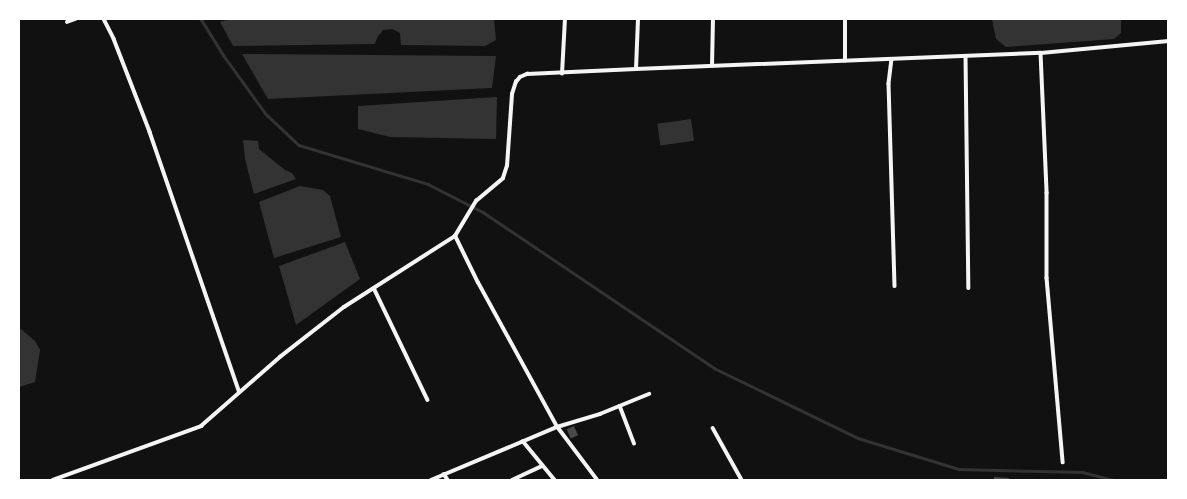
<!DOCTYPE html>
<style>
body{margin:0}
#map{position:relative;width:1187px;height:499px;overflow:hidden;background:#111;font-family:"Titillium Web",sans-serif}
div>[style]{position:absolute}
.water>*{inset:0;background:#333;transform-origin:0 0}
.stream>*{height:2.5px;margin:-1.25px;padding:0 1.25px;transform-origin:1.25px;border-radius:1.25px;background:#333}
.building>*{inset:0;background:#4a4a4a;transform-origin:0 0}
.minor>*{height:3.5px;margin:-1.75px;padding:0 1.75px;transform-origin:1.75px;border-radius:1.75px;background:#f5f5f5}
span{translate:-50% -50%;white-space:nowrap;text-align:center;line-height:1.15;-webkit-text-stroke:3px #fff;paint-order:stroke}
.frame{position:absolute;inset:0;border:20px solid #fff;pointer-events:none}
</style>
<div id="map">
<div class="water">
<i style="clip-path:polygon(230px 19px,494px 19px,496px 40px,485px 46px,401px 45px,400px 33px,392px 29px,383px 30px,377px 38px,375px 44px,233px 46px,220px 22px)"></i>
<i style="clip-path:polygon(992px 19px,1121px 19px,1121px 33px,1114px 39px,1006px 47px,996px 39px)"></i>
<i style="clip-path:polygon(242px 54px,496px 56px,492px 88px,268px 99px)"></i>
<i style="clip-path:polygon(497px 97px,496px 139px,390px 137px,358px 129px,358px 106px)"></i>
<i style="left:691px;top:119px;width:22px;height:34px;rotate:82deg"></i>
<i style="clip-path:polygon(243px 140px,258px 141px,259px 149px,285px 170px,292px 173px,296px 179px,254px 194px,245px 159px)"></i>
<i style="clip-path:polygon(300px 186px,323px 190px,330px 196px,341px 237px,274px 258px,259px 202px)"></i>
<i style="clip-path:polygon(345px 242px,360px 279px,296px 325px,279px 266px)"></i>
<i style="clip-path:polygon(21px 329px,35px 341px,40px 350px,35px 382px,19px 387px,19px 330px)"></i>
</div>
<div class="stream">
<i style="left:201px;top:19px;width:44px;rotate:58.1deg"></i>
<i style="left:224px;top:56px;width:72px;rotate:54.1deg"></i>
<i style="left:266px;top:114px;width:45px;rotate:43.2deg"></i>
<i style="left:299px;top:145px;width:135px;rotate:16.8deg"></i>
<i style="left:428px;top:184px;width:62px;rotate:27deg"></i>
<i style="left:483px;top:212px;width:279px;rotate:34deg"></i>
<i style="left:714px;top:368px;width:160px;rotate:25.9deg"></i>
<i style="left:858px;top:438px;width:106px;rotate:17.1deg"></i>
<i style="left:959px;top:469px;width:123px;rotate:1.4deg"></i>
<i style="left:1082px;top:472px;width:34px;rotate:14deg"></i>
</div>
<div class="building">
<i style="left:574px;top:426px;width:10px;height:8px;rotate:66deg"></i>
<i style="clip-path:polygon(994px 477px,1009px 478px,1009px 480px,994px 480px)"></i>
</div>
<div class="minor">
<i style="left:104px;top:19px;width:22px;rotate:63deg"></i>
<i style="left:114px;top:39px;width:100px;rotate:68.8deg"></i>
<i style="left:150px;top:132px;width:274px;rotate:71deg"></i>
<i style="left:67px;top:22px;width:9px;rotate:-21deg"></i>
<i style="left:1041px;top:53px;width:140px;rotate:87.5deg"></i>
<i style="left:1047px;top:193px;width:85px;rotate:90deg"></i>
<i style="left:1047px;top:278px;width:185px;rotate:85deg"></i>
<i style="left:966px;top:56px;width:232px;rotate:89.3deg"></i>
<i style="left:892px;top:59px;width:25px;rotate:97deg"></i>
<i style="left:889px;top:84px;width:202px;rotate:88.3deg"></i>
<i style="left:845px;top:61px;width:42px;rotate:-90deg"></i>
<i style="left:712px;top:66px;width:47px;rotate:-88.8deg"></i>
<i style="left:636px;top:69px;width:50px;rotate:-87.7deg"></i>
<i style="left:562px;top:74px;width:55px;rotate:-86.9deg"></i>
<i style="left:374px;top:288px;width:124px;rotate:64.3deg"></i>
<i style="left:620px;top:406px;width:40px;rotate:69deg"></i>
<i style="left:713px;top:428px;width:60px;rotate:60.9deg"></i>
<i style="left:523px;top:441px;width:50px;rotate:50.6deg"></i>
<i style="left:444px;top:474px;width:7px;rotate:56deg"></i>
<i style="left:53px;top:480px;width:158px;rotate:-20deg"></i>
<i style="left:201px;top:426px;width:105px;rotate:-41.1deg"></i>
<i style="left:280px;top:357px;width:81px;rotate:-38deg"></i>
<i style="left:344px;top:307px;width:132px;rotate:-32.6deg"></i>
<i style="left:431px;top:480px;width:137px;rotate:-22.8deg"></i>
<i style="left:557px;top:427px;width:45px;rotate:-16.8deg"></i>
<i style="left:600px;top:414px;width:53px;rotate:-22.2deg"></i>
<i style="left:512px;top:480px;width:33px;rotate:-25deg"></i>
<i style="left:597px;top:480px;width:66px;rotate:-127deg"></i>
<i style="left:557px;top:427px;width:164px;rotate:-118.7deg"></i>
<i style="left:478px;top:283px;width:52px;rotate:-116.1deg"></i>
<i style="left:455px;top:236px;width:41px;rotate:-59deg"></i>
<i style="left:476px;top:201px;width:35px;rotate:-40deg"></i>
<i style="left:503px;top:178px;width:13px;rotate:-72deg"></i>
<i style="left:507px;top:166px;width:72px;rotate:-86deg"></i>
<i style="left:512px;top:94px;width:13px;rotate:-72deg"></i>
<i style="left:516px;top:82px;width:6px;rotate:-51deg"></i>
<i style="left:520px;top:77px;width:8px;rotate:-23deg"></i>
<i style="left:527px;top:74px;width:109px;rotate:-2.6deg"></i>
<i style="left:636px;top:69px;width:405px;rotate:-2.3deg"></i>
<i style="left:1041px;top:53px;width:128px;rotate:-5.4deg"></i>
</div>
<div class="frame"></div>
</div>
